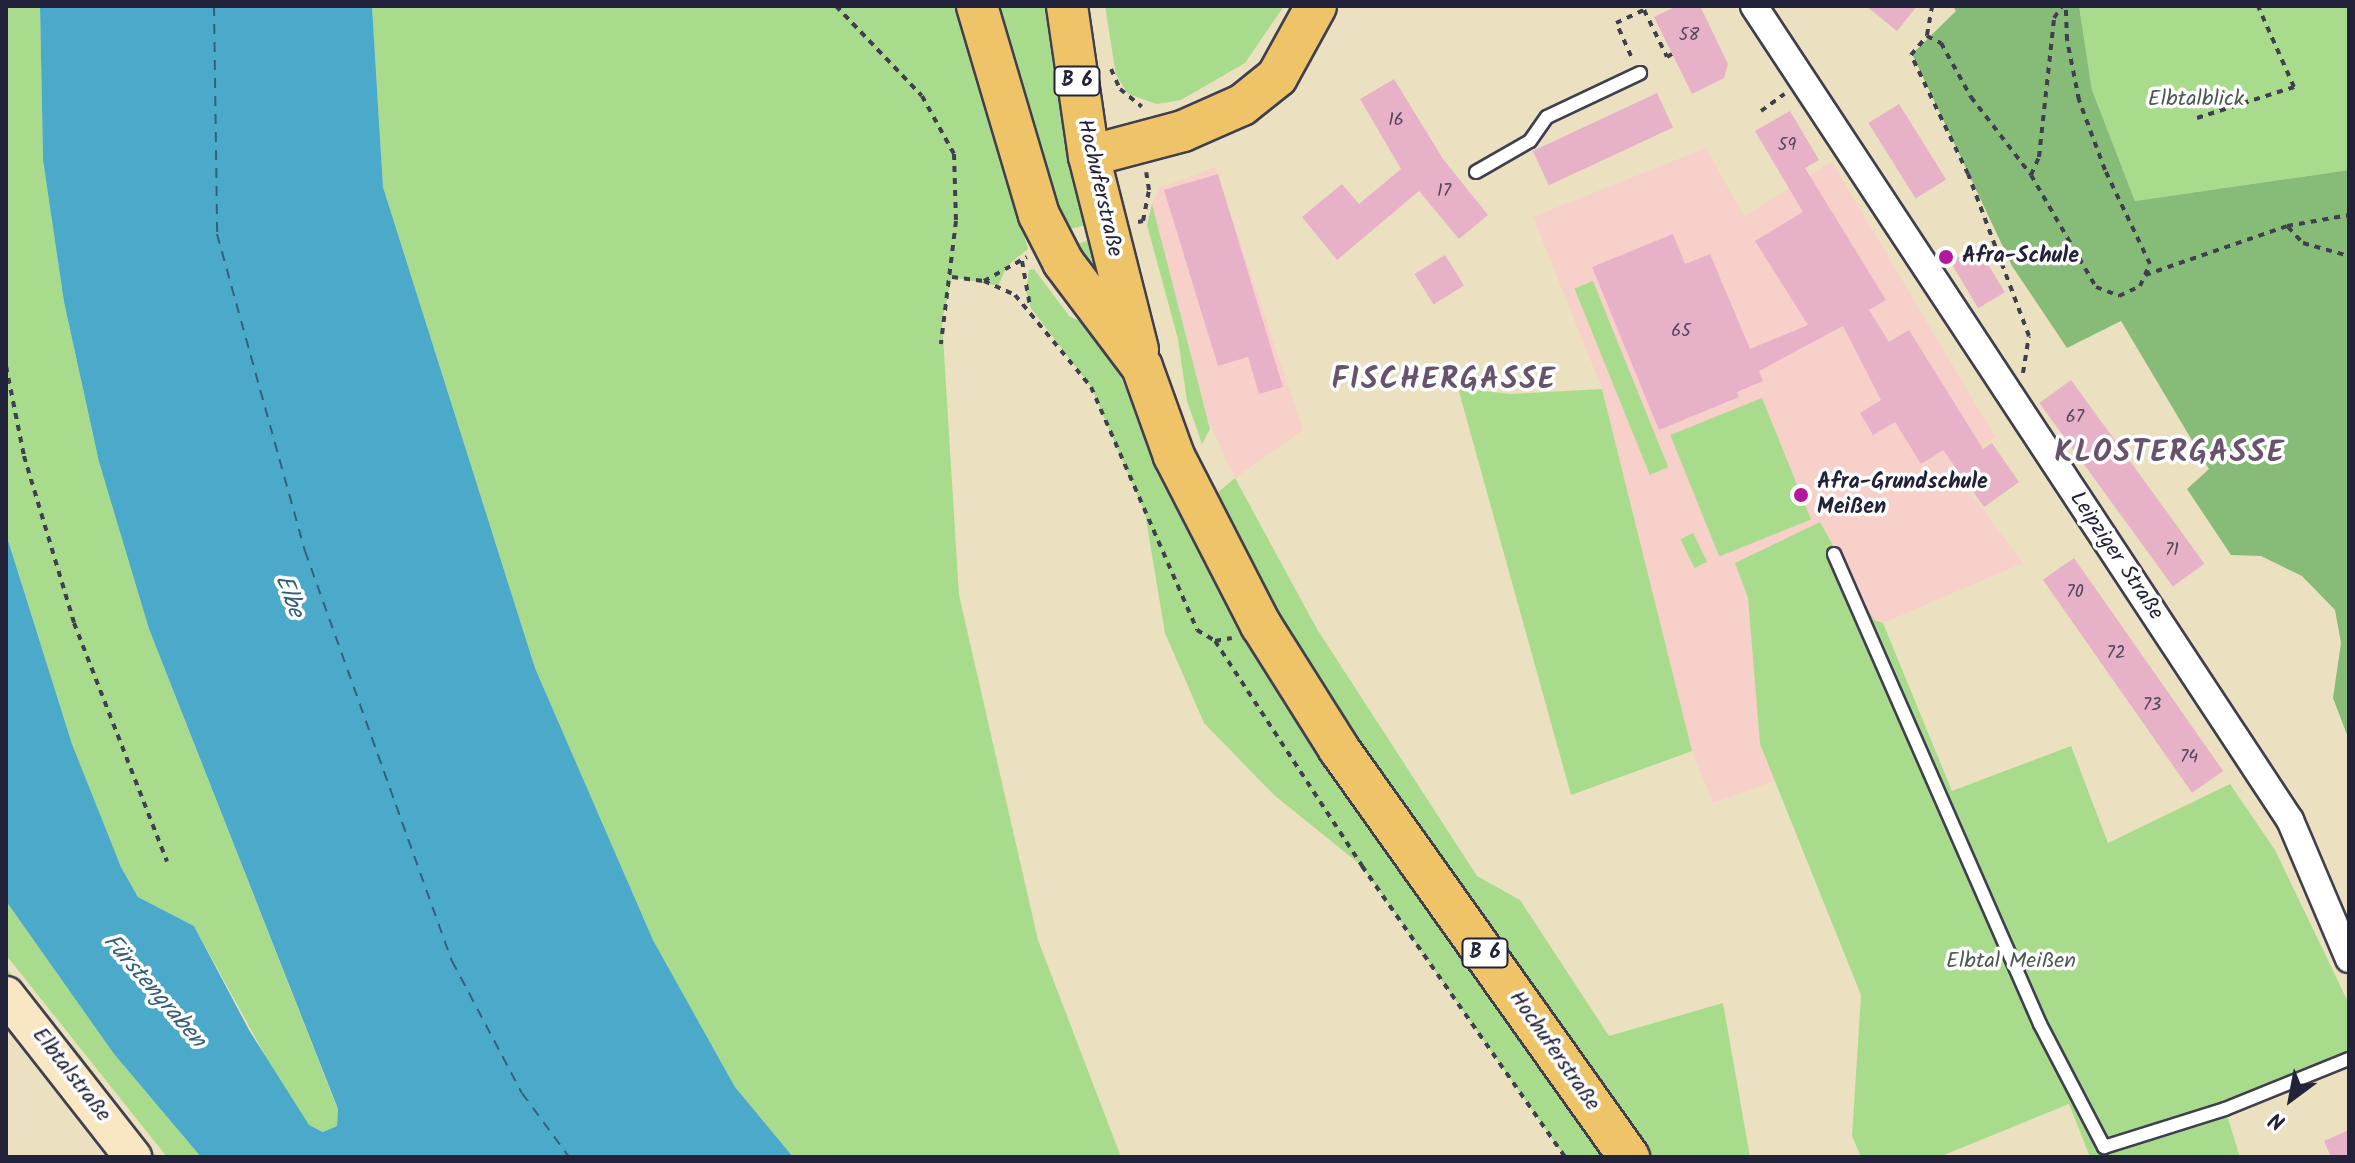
<!DOCTYPE html>
<meta charset="utf-8">
<style>
body{margin:0}
#map{position:relative;width:2355px;height:1163px;overflow:hidden;background:#ebe1c0;font-family:Kalam,sans-serif}
div>[style]{position:absolute}
.built>*{inset:0;background:#f7d0ca}
.green>*{inset:0;background:#a8dc8c;transform-origin:0 0}
.forest>*{inset:0;background:#86bc78}
.water>*{inset:0;background:#4ba9ca}
.ferry>*{height:2px;margin-top:-1px;transform-origin:0;background:repeating-linear-gradient(90deg,#345f7b 0 10px,transparent 0 18px)}
.building>*{inset:0;background:#e7b1c8;transform-origin:0 0}
.path>*{height:4px;margin-top:-2px;transform-origin:0;background:repeating-linear-gradient(90deg,#403f4f 0 6px,transparent 0 12px)}
.roads{filter:drop-shadow(2px 0 #403f4f) drop-shadow(-2px 0 #403f4f) drop-shadow(0 2px #403f4f) drop-shadow(0 -2px #403f4f)}
.lane>*{height:12px;margin:-6px;padding:0 6px;transform-origin:6px;border-radius:6px;background:#fff}
.street>*{height:26px;margin:-13px;padding:0 13px;transform-origin:13px;border-radius:13px;background:#fff}
.secondary>*{height:36px;margin:-18px;padding:0 18px;transform-origin:18px;border-radius:18px;background:#f9e7c3}
.primary>*{height:40px;margin:-20px;padding:0 20px;transform-origin:20px;border-radius:20px;background:#efc469}
.dots>*{width:22px;height:22px;translate:-50% -50%;box-sizing:border-box;border:4px solid #fff;border-radius:50%}
span{translate:-50% -50%;white-space:nowrap;text-align:center;line-height:1.15;-webkit-text-stroke:7px #fff;paint-order:stroke}
.number-label{font-size:18px;color:#53465e}
.number-label span{-webkit-text-stroke-width:0}
.shield-label span{padding:2px 6px;background:#fff;border:2px solid;border-radius:6px;-webkit-text-stroke-width:0}
.shield-label{font-size:20px;color:#22223b;font-weight:700}
.park-label{font-size:22px;color:#4a5a53}
.street-label{font-size:22px;color:#22223b}
.poi-label{font-size:22px;color:#22223b;font-weight:700}
.left{translate:0 -50%;text-align:left}
.water-label{font-size:24px;color:#345f7b;font-style:italic}
.district-label{font-size:30px;color:#67546c;font-weight:700;letter-spacing:2px}
.frame{position:absolute;inset:0;border:8px solid #22223b;pointer-events:none}
.north{position:absolute;left:2251px;top:1059px;width:80px;height:80px;-webkit-text-stroke:6px #fff;paint-order:stroke;rotate:212deg;font-size:22px;font-weight:700;line-height:32px;text-align:center;color:#22223b}
.north::after{content:'';display:block;margin:auto;width:28px;height:36px;background:#22223b;clip-path:polygon(50% 0,100% 100%,50% 72%,0 100%)}
</style>
<div id="map">
<div class="built">
<i style="clip-path:polygon(1706px 148px,1744px 216px,1832px 162px,1995px 437px,1951px 468px,2023px 563px,1883px 623px,1874px 620px,1820px 522px,1736px 563px,1748px 598px,1760px 744px,1777px 780px,1713px 803px,1692px 751px,1602px 389px,1533px 217px)"></i>
<i style="clip-path:polygon(1215px 167px,1303px 430px,1235px 478px,1198px 398px,1152px 204px,1160px 188px)"></i>
</div>
<div class="green">
<i style="clip-path:polygon(6px 6px,40px 6px,43px 160px,64px 302px,99px 462px,149px 629px,338px 1110px,337px 1126px,323px 1132px,309px 1125px,288px 1097px,194px 926px,138px 897px,121px 867px,72px 744px,6px 534px)"></i>
<i style="clip-path:polygon(372px 6px,958px 6px,1028px 249px,1007px 266px,998px 286px,952px 277px,942px 320px,959px 595px,1038px 940px,1121px 1157px,793px 1157px,735px 1087px,653px 940px,535px 668px,383px 187px)"></i>
<i style="clip-path:polygon(991px 6px,1050px 6px,1087px 225px,1060px 231px)"></i>
<i style="clip-path:polygon(1105px 6px,1284px 6px,1245px 63px,1181px 100px,1157px 104px,1128px 94px,1116px 75px)"></i>
<i style="clip-path:polygon(2079px 6px,2349px 6px,2349px 170px,2135px 201px,2092px 90px)"></i>
<i style="clip-path:polygon(1152px 204px,1210px 429px,1202px 444px,1187px 401px,1178px 339px,1147px 225px)"></i>
<i style="clip-path:polygon(1093px 239px,1111px 301px,1068px 247px)"></i>
<i style="clip-path:polygon(1034px 269px,1069px 316px,1101px 332px,1189px 533px,1610px 1157px,1565px 1157px,1362px 866px,1274px 795px,1204px 723px,1165px 633px,1145px 513px,1091px 387px,1031px 308px,1026px 291px,1029px 270px)"></i>
<i style="left:1593px;top:281px;width:201px;height:20px;rotate:68deg"></i>
<i style="clip-path:polygon(1458px 388px,1510px 394px,1602px 389px,1692px 751px,1571px 795px)"></i>
<i style="left:1762px;top:398px;width:131px;height:99px;rotate:68deg"></i>
<i style="clip-path:polygon(1235px 478px,1317px 629px,1477px 876px,1520px 900px,1609px 1036px,1723px 1003px,1750px 1157px,1647px 1157px,1280px 636px,1216px 494px)"></i>
<i style="clip-path:polygon(1820px 522px,1874px 620px,1883px 623px,1952px 791px,2071px 746px,2108px 843px,2230px 784px,2275px 850px,2349px 1004px,2349px 1053px,2225px 1109px,2240px 1157px,2090px 1157px,2069px 1104px,1939px 1157px,1861px 1157px,1852px 1136px,1861px 995px,1760px 744px,1748px 598px,1735px 563px)"></i>
<i style="left:1693px;top:533px;width:32px;height:14px;rotate:64deg"></i>
<i style="clip-path:polygon(6px 901px,114px 1054px,201px 1157px,167px 1157px,6px 955px)"></i>
<i style="clip-path:polygon(6px 968px,78px 1052px,157px 1157px,145px 1157px,6px 979px)"></i>
</div>
<div class="forest">
<i style="clip-path:polygon(1953px 6px,2079px 6px,2092px 90px,2135px 201px,2349px 170px,2349px 740px,2333px 698px,2341px 643px,2335px 610px,2302px 576px,2261px 556px,2231px 555px,2187px 489px,2209px 469px,2121px 321px,2067px 348px,2012px 266px,1912px 54px,1956px 11px)"></i>
</div>
<div class="water">
<i style="clip-path:polygon(40px 6px,372px 6px,383px 187px,535px 668px,653px 940px,735px 1087px,793px 1157px,201px 1157px,114px 1054px,6px 901px,6px 534px,72px 744px,121px 867px,138px 897px,194px 926px,249px 1030px,309px 1125px,323px 1132px,337px 1126px,338px 1109px,149px 629px,99px 462px,64px 302px,43px 160px)"></i>
</div>
<div class="ferry">
<i style="left:214px;top:6px;width:228px;rotate:89.2deg"></i>
<i style="left:217px;top:234px;width:329px;rotate:74.5deg"></i>
<i style="left:305px;top:551px;width:436px;rotate:70.3deg"></i>
<i style="left:452px;top:961px;width:149px;rotate:62.1deg"></i>
<i style="left:522px;top:1093px;width:79px;rotate:53.7deg"></i>
</div>
<div class="building">
<i style="clip-path:polygon(1677px 6px,1700px 6px,1728px 64px,1724px 78px,1692px 94px,1654px 17px)"></i>
<i style="clip-path:polygon(1866px 6px,1917px 6px,1897px 31px)"></i>
<i style="clip-path:polygon(1394px 79px,1443px 159px,1488px 215px,1459px 239px,1419px 191px,1337px 260px,1302px 217px,1342px 184px,1359px 204px,1401px 169px,1360px 99px)"></i>
<i style="left:1657px;top:93px;width:38px;height:137px;rotate:65deg"></i>
<i style="left:1899px;top:104px;width:89px;height:36px;rotate:58deg"></i>
<i style="clip-path:polygon(1790px 111px,1819px 160px,1805px 168px,1886px 300px,1869px 310px,1889px 342px,1909px 330px,1983px 449px,1992px 443px,2019px 482px,1984px 507px,1943px 450px,1921px 464px,1895px 422px,1873px 435px,1860px 413px,1881px 400px,1843px 326px,1759px 371px,1763px 381px,1737px 392px,1739px 397px,1659px 430px,1592px 267px,1673px 234px,1685px 264px,1710px 254px,1750px 349px,1808px 325px,1755px 241px,1803px 212px,1755px 131px)"></i>
<i style="clip-path:polygon(1218px 174px,1283px 387px,1259px 394px,1248px 357px,1218px 366px,1164px 190px)"></i>
<i style="left:1977px;top:246px;width:54px;height:31px;rotate:59deg"></i>
<i style="left:1445px;top:255px;width:36px;height:36px;rotate:58deg"></i>
<i style="left:2071px;top:380px;width:227px;height:39px;rotate:54deg"></i>
<i style="left:2074px;top:558px;width:260px;height:38px;rotate:55deg"></i>
<i style="clip-path:polygon(2349px 1130px,2349px 1157px,2331px 1157px,2324px 1141px)"></i>
</div>
<div class="path">
<i style="left:836px;top:6px;width:124px;rotate:46.3deg"></i>
<i style="left:922px;top:96px;width:66px;rotate:61.1deg"></i>
<i style="left:954px;top:154px;width:67px;rotate:88.3deg"></i>
<i style="left:956px;top:221px;width:124px;rotate:97deg"></i>
<i style="left:1643px;top:6px;width:9px"></i>
<i style="left:1927px;top:35px;width:29px;rotate:-80deg"></i>
<i style="left:1631px;top:56px;width:36px;rotate:-114deg"></i>
<i style="left:1616px;top:23px;width:31px;rotate:-25deg"></i>
<i style="left:1644px;top:10px;width:52px;rotate:63.9deg"></i>
<i style="left:1667px;top:57px;width:6px;rotate:-31deg"></i>
<i style="left:1111px;top:69px;width:22px;rotate:66deg"></i>
<i style="left:1120px;top:89px;width:28px;rotate:39deg"></i>
<i style="left:1761px;top:111px;width:29px;rotate:-36deg"></i>
<i style="left:2197px;top:118px;width:102px;rotate:-17.7deg"></i>
<i style="left:2294px;top:87px;width:89px;rotate:-114deg"></i>
<i style="left:2031px;top:175px;width:20px;rotate:-66deg"></i>
<i style="left:2039px;top:157px;width:140px;rotate:-83.8deg"></i>
<i style="left:2054px;top:18px;width:14px;rotate:-56deg"></i>
<i style="left:1138px;top:222px;width:5px;rotate:-11deg"></i>
<i style="left:1143px;top:221px;width:32px;rotate:-79deg"></i>
<i style="left:1149px;top:190px;width:18px;rotate:-99deg"></i>
<i style="left:2288px;top:227px;width:22px;rotate:47deg"></i>
<i style="left:2303px;top:243px;width:48px;rotate:15.8deg"></i>
<i style="left:1022px;top:261px;width:46px;rotate:79.9deg"></i>
<i style="left:2145px;top:275px;width:150px;rotate:-19deg"></i>
<i style="left:2287px;top:226px;width:63px;rotate:-10.1deg"></i>
<i style="left:952px;top:277px;width:32px;rotate:7deg"></i>
<i style="left:984px;top:281px;width:34px;rotate:24deg"></i>
<i style="left:1015px;top:295px;width:119px;rotate:50.4deg"></i>
<i style="left:1091px;top:387px;width:265px;rotate:66.4deg"></i>
<i style="left:1197px;top:630px;width:21px;rotate:31deg"></i>
<i style="left:1215px;top:641px;width:269px;rotate:56.8deg"></i>
<i style="left:1362px;top:866px;width:355px;rotate:55.1deg"></i>
<i style="left:984px;top:281px;width:49px;rotate:-29.2deg"></i>
<i style="left:6px;top:366px;width:92px;rotate:78.7deg"></i>
<i style="left:24px;top:456px;width:174px;rotate:73.3deg"></i>
<i style="left:74px;top:623px;width:256px;rotate:68.7deg"></i>
<i style="left:2023px;top:373px;width:37px;rotate:-81deg"></i>
<i style="left:2029px;top:336px;width:173px;rotate:-110.6deg"></i>
<i style="left:1968px;top:174px;width:132px;rotate:-115.6deg"></i>
<i style="left:1911px;top:55px;width:25px;rotate:-50deg"></i>
<i style="left:1927px;top:36px;width:16px;rotate:27deg"></i>
<i style="left:1941px;top:43px;width:62px;rotate:60.9deg"></i>
<i style="left:1971px;top:97px;width:98px;rotate:52.4deg"></i>
<i style="left:2031px;top:175px;width:129px;rotate:59.9deg"></i>
<i style="left:2096px;top:287px;width:25px;rotate:21deg"></i>
<i style="left:2119px;top:296px;width:23px;rotate:-25deg"></i>
<i style="left:2140px;top:286px;width:24px;rotate:-66deg"></i>
<i style="left:2150px;top:264px;width:104px;rotate:-115.6deg"></i>
<i style="left:2105px;top:170px;width:75px;rotate:-110.4deg"></i>
<i style="left:2079px;top:100px;width:61px;rotate:-101.3deg"></i>
<i style="left:2067px;top:40px;width:34px;rotate:-92deg"></i>
<i style="left:1215px;top:641px;width:17px;rotate:-10deg"></i>
</div>
<div class="roads">
<div class="lane">
<i style="left:1476px;top:172px;width:62px;rotate:-29.9deg"></i>
<i style="left:1530px;top:141px;width:29px;rotate:-55deg"></i>
<i style="left:1547px;top:117px;width:103px;rotate:-25.3deg"></i>
<i style="left:1834px;top:554px;width:513px;rotate:66.33deg"></i>
<i style="left:2040px;top:1024px;width:139px;rotate:62.5deg"></i>
<i style="left:2104px;top:1147px;width:127px;rotate:-17.4deg"></i>
<i style="left:2225px;top:1109px;width:134px;rotate:-22deg"></i>
</div>
<div class="street">
<i style="left:1754px;top:6px;width:975px;rotate:56.64deg"></i>
<i style="left:2290px;top:820px;width:151px;rotate:67deg"></i>
</div>
<div class="secondary">
<i style="left:6px;top:995px;width:206px;rotate:51.9deg"></i>
</div>
<div class="primary">
<i style="left:977px;top:6px;width:218px;rotate:73.5deg"></i>
<i style="left:1039px;top:215px;width:53px;rotate:62.9deg"></i>
<i style="left:1063px;top:262px;width:131px;rotate:53deg"></i>
<i style="left:1142px;top:367px;width:95px;rotate:70.2deg"></i>
<i style="left:1174px;top:456px;width:190px;rotate:62.8deg"></i>
<i style="left:1261px;top:625px;width:146px;rotate:57.8deg"></i>
<i style="left:1339px;top:749px;width:501px;rotate:54.6deg"></i>
<i style="left:1067px;top:6px;width:152px;rotate:81.7deg"></i>
<i style="left:1089px;top:156px;width:200px;rotate:75.8deg"></i>
<i style="left:1089px;top:156px;width:97px;rotate:-14.9deg"></i>
<i style="left:1183px;top:131px;width:64px;rotate:-23.8deg"></i>
<i style="left:1242px;top:105px;width:45px;rotate:-38.7deg"></i>
<i style="left:1277px;top:77px;width:81px;rotate:-61.2deg"></i>
</div>
</div>
<div class="dots">
<i style="left:1946px;top:257px;background:#b5179e"></i>
<i style="left:1801px;top:495px;background:#b5179e"></i>
</div>
<div class="number-label">
<span style="left:1689px;top:36px">58</span>
<span style="left:1396px;top:121px">16</span>
<span style="left:1787px;top:146px">59</span>
<span style="left:1444px;top:192px">17</span>
<span style="left:1681px;top:332px">65</span>
<span style="left:2075px;top:418px">67</span>
<span style="left:2172px;top:551px">71</span>
<span style="left:2075px;top:593px">70</span>
<span style="left:2116px;top:654px">72</span>
<span style="left:2152px;top:706px">73</span>
<span style="left:2189px;top:758px">74</span>
</div>
<div class="shield-label">
<span style="left:1077px;top:81px">B 6</span>
<span style="left:1485px;top:953px">B 6</span>
</div>
<div class="park-label">
<span style="left:2196px;top:100px">Elbtalblick</span>
<span style="left:2011px;top:962px">Elbtal Meißen</span>
</div>
<div class="street-label">
<span style="left:1099px;top:188px;rotate:77deg">Hochuferstraße</span>
<span style="left:2116px;top:556px;rotate:56deg">Leipziger Straße</span>
<span style="left:1554px;top:1051px;rotate:55deg">Hochuferstraße</span>
<span style="left:71px;top:1075px;rotate:52deg">Elbtalstraße</span>
</div>
<div class="poi-label">
<span class="left" style="left:1962px;top:257px">Afra-Schule</span>
<span class="left" style="left:1817px;top:495px">Afra-Grundschule<br>Meißen</span>
</div>
<div class="water-label">
<span style="left:289px;top:596px;rotate:70deg">Elbe</span>
<span style="left:154px;top:991px;rotate:49deg">Fürstengraben</span>
</div>
<div class="district-label">
<span style="left:1444px;top:380px">FISCHERGASSE</span>
<span style="left:2170px;top:453px">KLOSTERGASSE</span>
</div>
<div class="frame"></div>
<div class="north">N</div>
</div>
